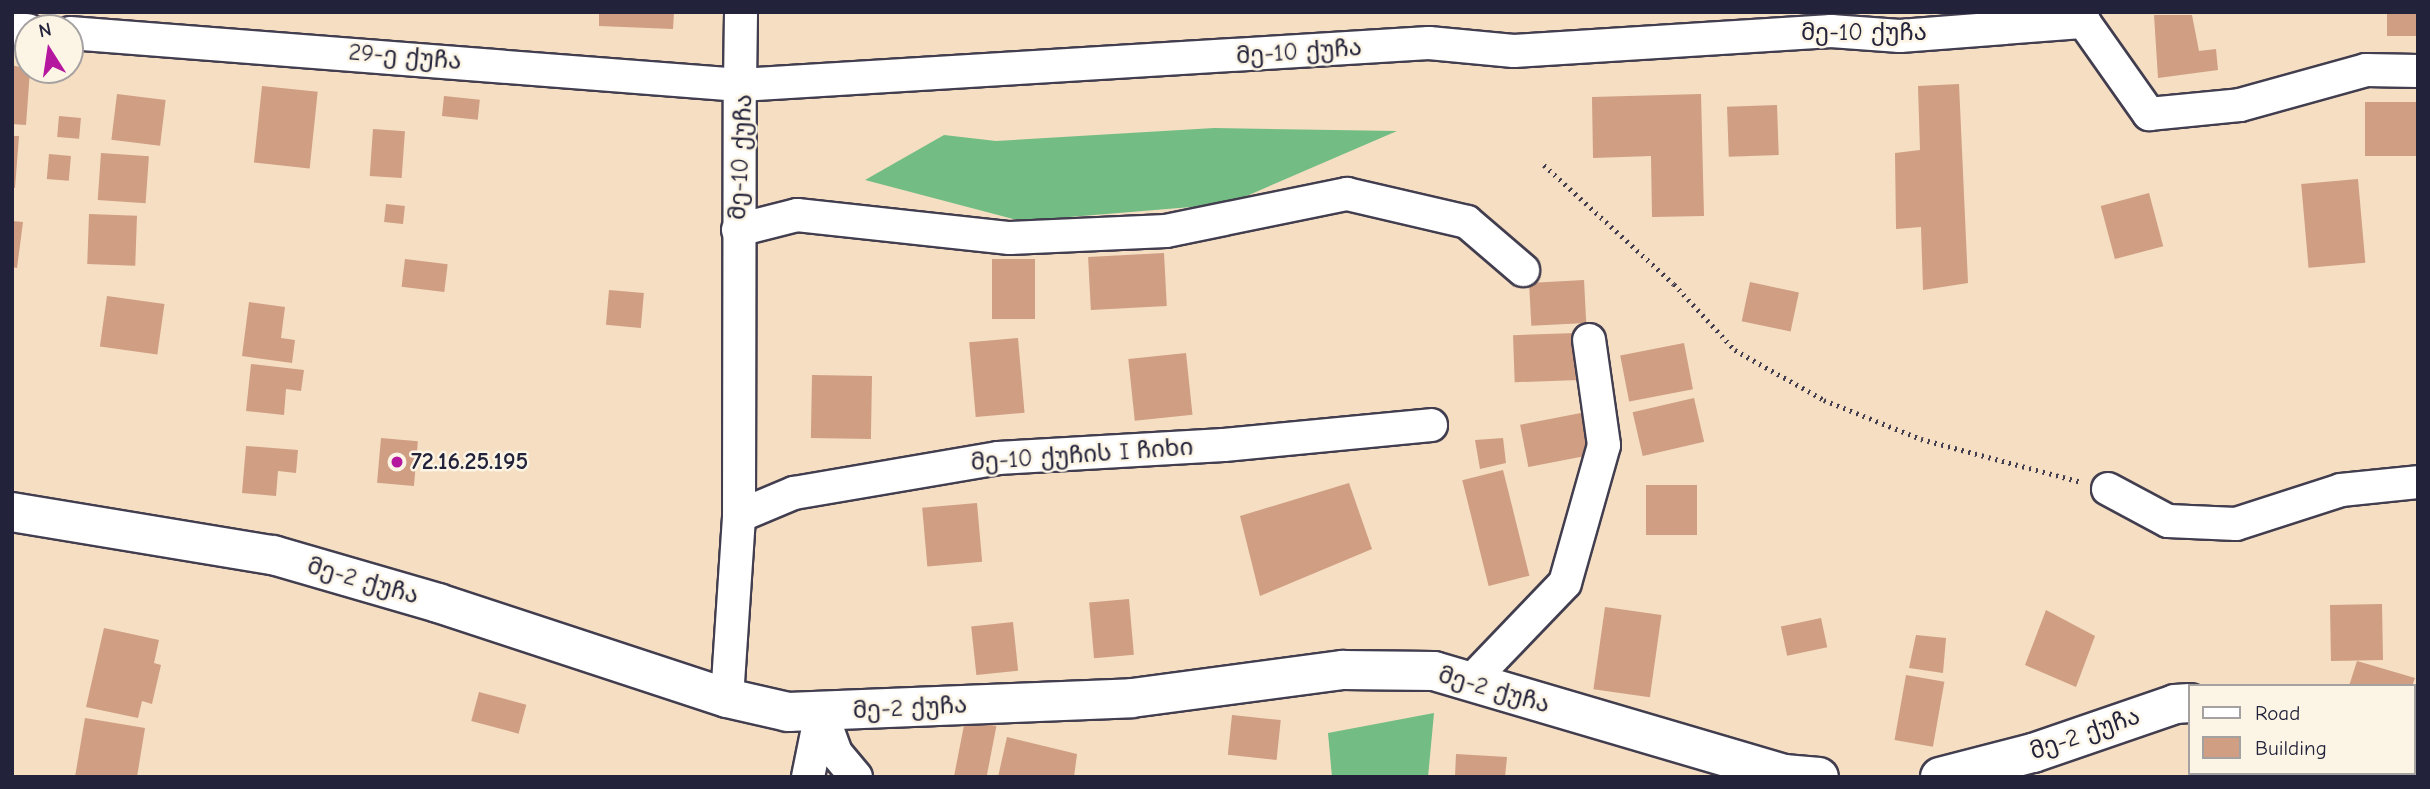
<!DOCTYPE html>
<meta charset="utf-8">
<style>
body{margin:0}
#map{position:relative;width:2430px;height:789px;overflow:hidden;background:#f5dec2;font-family:"Comic Neue","Noto Sans Georgian",sans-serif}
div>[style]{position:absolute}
.forest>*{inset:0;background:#73bd84}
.building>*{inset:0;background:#cf9e83;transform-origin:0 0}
.path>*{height:4.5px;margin-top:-2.25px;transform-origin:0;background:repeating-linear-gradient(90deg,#423e4f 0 2px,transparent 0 7px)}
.roads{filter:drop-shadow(2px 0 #423e4f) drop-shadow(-2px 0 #423e4f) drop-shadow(0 2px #423e4f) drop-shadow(0 -2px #423e4f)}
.minor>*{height:32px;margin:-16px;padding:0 16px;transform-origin:16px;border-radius:16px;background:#fff}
.secondary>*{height:38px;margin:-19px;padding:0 19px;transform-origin:19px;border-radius:19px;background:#fff}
.dots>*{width:19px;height:19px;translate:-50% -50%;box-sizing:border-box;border:4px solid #fcf5e5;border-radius:50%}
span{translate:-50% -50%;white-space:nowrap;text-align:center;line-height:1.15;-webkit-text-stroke:5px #fcf5e5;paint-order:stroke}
.street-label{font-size:24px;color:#22223b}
.poi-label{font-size:24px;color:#22223b;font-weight:700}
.left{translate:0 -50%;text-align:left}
.frame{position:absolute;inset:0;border:14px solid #22223b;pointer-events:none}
.legend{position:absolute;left:2188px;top:684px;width:228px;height:91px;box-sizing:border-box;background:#fcf5e5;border:2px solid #a5a1a1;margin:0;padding:9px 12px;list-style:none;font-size:21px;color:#22223b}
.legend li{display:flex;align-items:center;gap:14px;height:35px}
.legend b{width:35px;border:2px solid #a5a1a1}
.north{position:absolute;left:14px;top:14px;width:70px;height:70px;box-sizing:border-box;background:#fcf5e5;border:2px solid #a5a1a1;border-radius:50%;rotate:348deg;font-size:19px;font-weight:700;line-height:28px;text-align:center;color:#22223b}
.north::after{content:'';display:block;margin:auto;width:24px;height:32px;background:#b5179e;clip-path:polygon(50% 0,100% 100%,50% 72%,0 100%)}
</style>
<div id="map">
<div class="forest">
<i style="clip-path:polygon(1214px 128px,1397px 131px,1228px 204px,1021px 221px,865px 180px,944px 135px,996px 141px)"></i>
<i style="clip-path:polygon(1434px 713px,1428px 777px,1332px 777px,1328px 733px)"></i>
</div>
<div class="building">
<i style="clip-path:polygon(599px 12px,674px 12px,673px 29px,599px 26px)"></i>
<i style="left:2387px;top:12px;width:31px;height:24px"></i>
<i style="clip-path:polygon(2154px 15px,2192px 15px,2199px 51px,2216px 49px,2218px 70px,2158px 78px)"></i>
<i style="clip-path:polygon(12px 65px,30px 70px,26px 125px,12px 124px)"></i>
<i style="clip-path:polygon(1959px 84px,1968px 283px,1923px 290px,1921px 227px,1896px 229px,1895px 153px,1920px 150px,1918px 86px)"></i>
<i style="left:262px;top:86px;width:56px;height:77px;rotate:6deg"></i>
<i style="left:117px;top:94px;width:49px;height:46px;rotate:7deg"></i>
<i style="clip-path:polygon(1701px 94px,1704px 216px,1652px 217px,1651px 156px,1593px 158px,1592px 97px)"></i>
<i style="left:444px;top:96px;width:36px;height:20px;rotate:6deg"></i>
<i style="left:2418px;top:102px;width:54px;height:53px;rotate:90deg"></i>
<i style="left:1777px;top:105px;width:50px;height:50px;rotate:88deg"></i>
<i style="left:59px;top:116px;width:22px;height:21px;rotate:5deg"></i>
<i style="left:373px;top:129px;width:32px;height:47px;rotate:4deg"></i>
<i style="clip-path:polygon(12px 136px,19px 136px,15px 188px,12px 188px)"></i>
<i style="left:101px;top:153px;width:48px;height:47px;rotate:4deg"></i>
<i style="left:49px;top:154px;width:22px;height:25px;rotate:5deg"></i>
<i style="left:2358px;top:179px;width:84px;height:57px;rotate:85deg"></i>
<i style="left:2149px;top:193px;width:55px;height:50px;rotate:75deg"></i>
<i style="left:386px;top:204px;width:19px;height:18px;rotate:6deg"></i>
<i style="left:89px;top:214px;width:48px;height:50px;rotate:2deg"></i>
<i style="clip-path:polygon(12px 221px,23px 222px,17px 268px,12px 267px)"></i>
<i style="left:1164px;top:253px;width:53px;height:76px;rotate:87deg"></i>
<i style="left:405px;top:259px;width:43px;height:28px;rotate:7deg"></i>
<i style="left:992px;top:259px;width:43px;height:60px"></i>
<i style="left:1584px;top:280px;width:43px;height:55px;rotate:87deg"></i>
<i style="left:1750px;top:282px;width:50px;height:40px;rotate:12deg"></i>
<i style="left:609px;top:290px;width:35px;height:35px;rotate:5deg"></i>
<i style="left:107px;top:296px;width:58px;height:51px;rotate:8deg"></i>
<i style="clip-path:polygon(249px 302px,285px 307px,281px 338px,295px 340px,292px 363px,242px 356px)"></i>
<i style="left:1577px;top:333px;width:47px;height:64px;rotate:88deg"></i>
<i style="left:1018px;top:338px;width:75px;height:49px;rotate:85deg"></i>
<i style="left:1684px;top:343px;width:47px;height:65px;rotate:79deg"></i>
<i style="left:1186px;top:353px;width:62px;height:58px;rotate:84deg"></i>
<i style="clip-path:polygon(251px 364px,304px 370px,301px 391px,286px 389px,284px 415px,246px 411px)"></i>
<i style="left:812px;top:375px;width:60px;height:63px;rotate:1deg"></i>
<i style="left:1694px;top:398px;width:45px;height:63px;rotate:77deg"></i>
<i style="left:1581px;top:413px;width:43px;height:62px;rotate:79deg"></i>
<i style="left:381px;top:438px;width:37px;height:45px;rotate:5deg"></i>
<i style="clip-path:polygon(1503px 438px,1506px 463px,1480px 469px,1475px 440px)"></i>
<i style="clip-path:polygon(246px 446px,298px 450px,296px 473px,278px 471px,276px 496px,242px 493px)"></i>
<i style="left:1503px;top:470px;width:109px;height:42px;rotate:76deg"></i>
<i style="clip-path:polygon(1349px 483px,1372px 549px,1260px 596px,1240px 516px)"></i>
<i style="left:1646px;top:485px;width:51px;height:50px"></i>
<i style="left:977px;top:503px;width:59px;height:55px;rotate:85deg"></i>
<i style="left:1129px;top:599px;width:56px;height:40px;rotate:85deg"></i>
<i style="left:2382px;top:604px;width:56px;height:52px;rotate:89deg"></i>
<i style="left:1605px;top:607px;width:57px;height:83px;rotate:8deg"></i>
<i style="clip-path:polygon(2046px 610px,2095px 636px,2076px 687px,2025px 665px)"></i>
<i style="left:1821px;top:618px;width:30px;height:41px;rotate:78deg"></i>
<i style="left:1013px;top:622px;width:49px;height:42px;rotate:84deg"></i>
<i style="clip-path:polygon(104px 628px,159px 640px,154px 663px,161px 665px,152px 704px,142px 701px,138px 718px,86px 707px)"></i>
<i style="clip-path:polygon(1916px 635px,1946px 638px,1943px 673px,1909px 668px)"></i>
<i style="clip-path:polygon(2357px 661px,2415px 678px,2412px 686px,2349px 686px)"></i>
<i style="left:1906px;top:675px;width:39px;height:66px;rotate:10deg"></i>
<i style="left:479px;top:692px;width:49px;height:30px;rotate:15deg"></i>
<i style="left:1232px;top:715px;width:49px;height:40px;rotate:6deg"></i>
<i style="clip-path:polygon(85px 718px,145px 728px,137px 777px,75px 777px)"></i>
<i style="left:965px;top:720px;width:32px;height:58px;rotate:11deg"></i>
<i style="clip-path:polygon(1007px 737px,1077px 754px,1074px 777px,998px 777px)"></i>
<i style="clip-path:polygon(1456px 754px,1507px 757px,1505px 777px,1455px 777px)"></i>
<i style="clip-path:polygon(2281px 773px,2327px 773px,2333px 777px,2279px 777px)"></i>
</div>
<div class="path">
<i style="left:1544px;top:165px;width:176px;rotate:42.5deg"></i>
<i style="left:1674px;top:284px;width:90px;rotate:47.3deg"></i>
<i style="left:1735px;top:350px;width:102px;rotate:29.3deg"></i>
<i style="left:1824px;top:400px;width:105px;rotate:21.9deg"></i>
<i style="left:1921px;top:439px;width:167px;rotate:15deg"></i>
</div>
<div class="roads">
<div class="minor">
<i style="left:12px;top:29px;width:16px;rotate:4deg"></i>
<i style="left:70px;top:33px;width:672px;rotate:4.44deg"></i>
<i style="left:740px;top:85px;width:73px;rotate:-89.2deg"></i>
<i style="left:738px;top:230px;width:61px;rotate:-14.3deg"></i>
<i style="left:797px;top:215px;width:214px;rotate:6.2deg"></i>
<i style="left:1010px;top:238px;width:156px;rotate:-2.6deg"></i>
<i style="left:1166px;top:231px;width:185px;rotate:-11.6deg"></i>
<i style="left:1347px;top:194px;width:123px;rotate:13.1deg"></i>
<i style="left:1467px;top:222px;width:74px;rotate:40.6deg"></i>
<i style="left:2108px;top:489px;width:68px;rotate:28.1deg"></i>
<i style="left:2168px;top:521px;width:68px;rotate:2.5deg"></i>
<i style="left:2236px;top:524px;width:110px;rotate:-17.9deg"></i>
<i style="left:2341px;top:490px;width:77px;rotate:-5.9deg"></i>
<i style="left:739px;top:516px;width:60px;rotate:-22.7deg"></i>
<i style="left:794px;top:493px;width:207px;rotate:-9.7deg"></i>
<i style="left:998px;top:458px;width:226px;rotate:-3.3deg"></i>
<i style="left:1224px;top:445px;width:208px;rotate:-5.5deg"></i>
<i style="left:1470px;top:682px;width:137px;rotate:-46.2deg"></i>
<i style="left:1565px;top:583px;width:143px;rotate:-74.2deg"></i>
<i style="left:1604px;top:445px;width:106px;rotate:-98.1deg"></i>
<i style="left:727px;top:698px;width:182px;rotate:-86.2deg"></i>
<i style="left:739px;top:516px;width:431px;rotate:-89.9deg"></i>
<i style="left:740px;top:85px;width:690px;rotate:-3.49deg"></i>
<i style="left:1429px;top:43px;width:85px;rotate:5.4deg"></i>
<i style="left:1514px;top:51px;width:318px;rotate:-3.6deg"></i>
<i style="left:1831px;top:31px;width:69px;rotate:4.1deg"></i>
<i style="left:1900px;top:36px;width:185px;rotate:-4.4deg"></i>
<i style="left:2084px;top:22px;width:113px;rotate:54.8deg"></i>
<i style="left:2149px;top:114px;width:91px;rotate:-5.6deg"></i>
<i style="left:2240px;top:105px;width:131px;rotate:-15.5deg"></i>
<i style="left:2366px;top:70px;width:52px;rotate:1.1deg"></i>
<i style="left:821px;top:712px;width:44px;rotate:69.9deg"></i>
<i style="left:836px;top:753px;width:31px;rotate:50deg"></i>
<i style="left:808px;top:777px;width:65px;rotate:-78.5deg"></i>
</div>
<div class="secondary">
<i style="left:12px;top:512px;width:265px;rotate:9.4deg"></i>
<i style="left:273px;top:555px;width:172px;rotate:16.2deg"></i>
<i style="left:438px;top:603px;width:304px;rotate:18.2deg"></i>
<i style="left:727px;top:698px;width:63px;rotate:12.9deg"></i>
<i style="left:788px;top:712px;width:344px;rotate:-2.3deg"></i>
<i style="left:1132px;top:698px;width:213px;rotate:-7.6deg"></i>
<i style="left:1343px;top:670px;width:91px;rotate:0.6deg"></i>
<i style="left:1434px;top:671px;width:365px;rotate:16.4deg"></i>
<i style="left:1784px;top:774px;width:35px;rotate:5deg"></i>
<i style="left:2413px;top:773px;width:6px;rotate:31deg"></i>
<i style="left:1940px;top:777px;width:96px;rotate:-14.5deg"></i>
<i style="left:2033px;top:753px;width:150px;rotate:-19deg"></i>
<i style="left:2175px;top:704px;width:15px;rotate:-4deg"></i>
</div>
</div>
<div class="dots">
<i style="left:397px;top:462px;background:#b5179e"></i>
</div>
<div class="street-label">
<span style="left:1864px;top:33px">მე-10 ქუჩა</span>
<span style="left:1299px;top:52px;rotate:-4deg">მე-10 ქუჩა</span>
<span style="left:405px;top:57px;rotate:5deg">29-ე ქუჩა</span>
<span style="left:741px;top:157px;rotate:-87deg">მე-10 ქუჩა</span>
<span style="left:1082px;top:455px;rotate:-4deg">მე-10 ქუჩის I ჩიხი</span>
<span style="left:363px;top:581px;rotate:16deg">მე-2 ქუჩა</span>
<span style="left:1494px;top:690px;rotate:16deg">მე-2 ქუჩა</span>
<span style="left:910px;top:708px;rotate:-3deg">მე-2 ქუჩა</span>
<span style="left:2085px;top:734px;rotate:-19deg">მე-2 ქუჩა</span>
</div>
<div class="poi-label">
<span class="left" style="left:411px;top:462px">72.16.25.195</span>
</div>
<div class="frame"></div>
<ul class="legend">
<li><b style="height:9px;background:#fff"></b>Road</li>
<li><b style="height:19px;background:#cf9e83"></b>Building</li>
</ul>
<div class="north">N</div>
</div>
